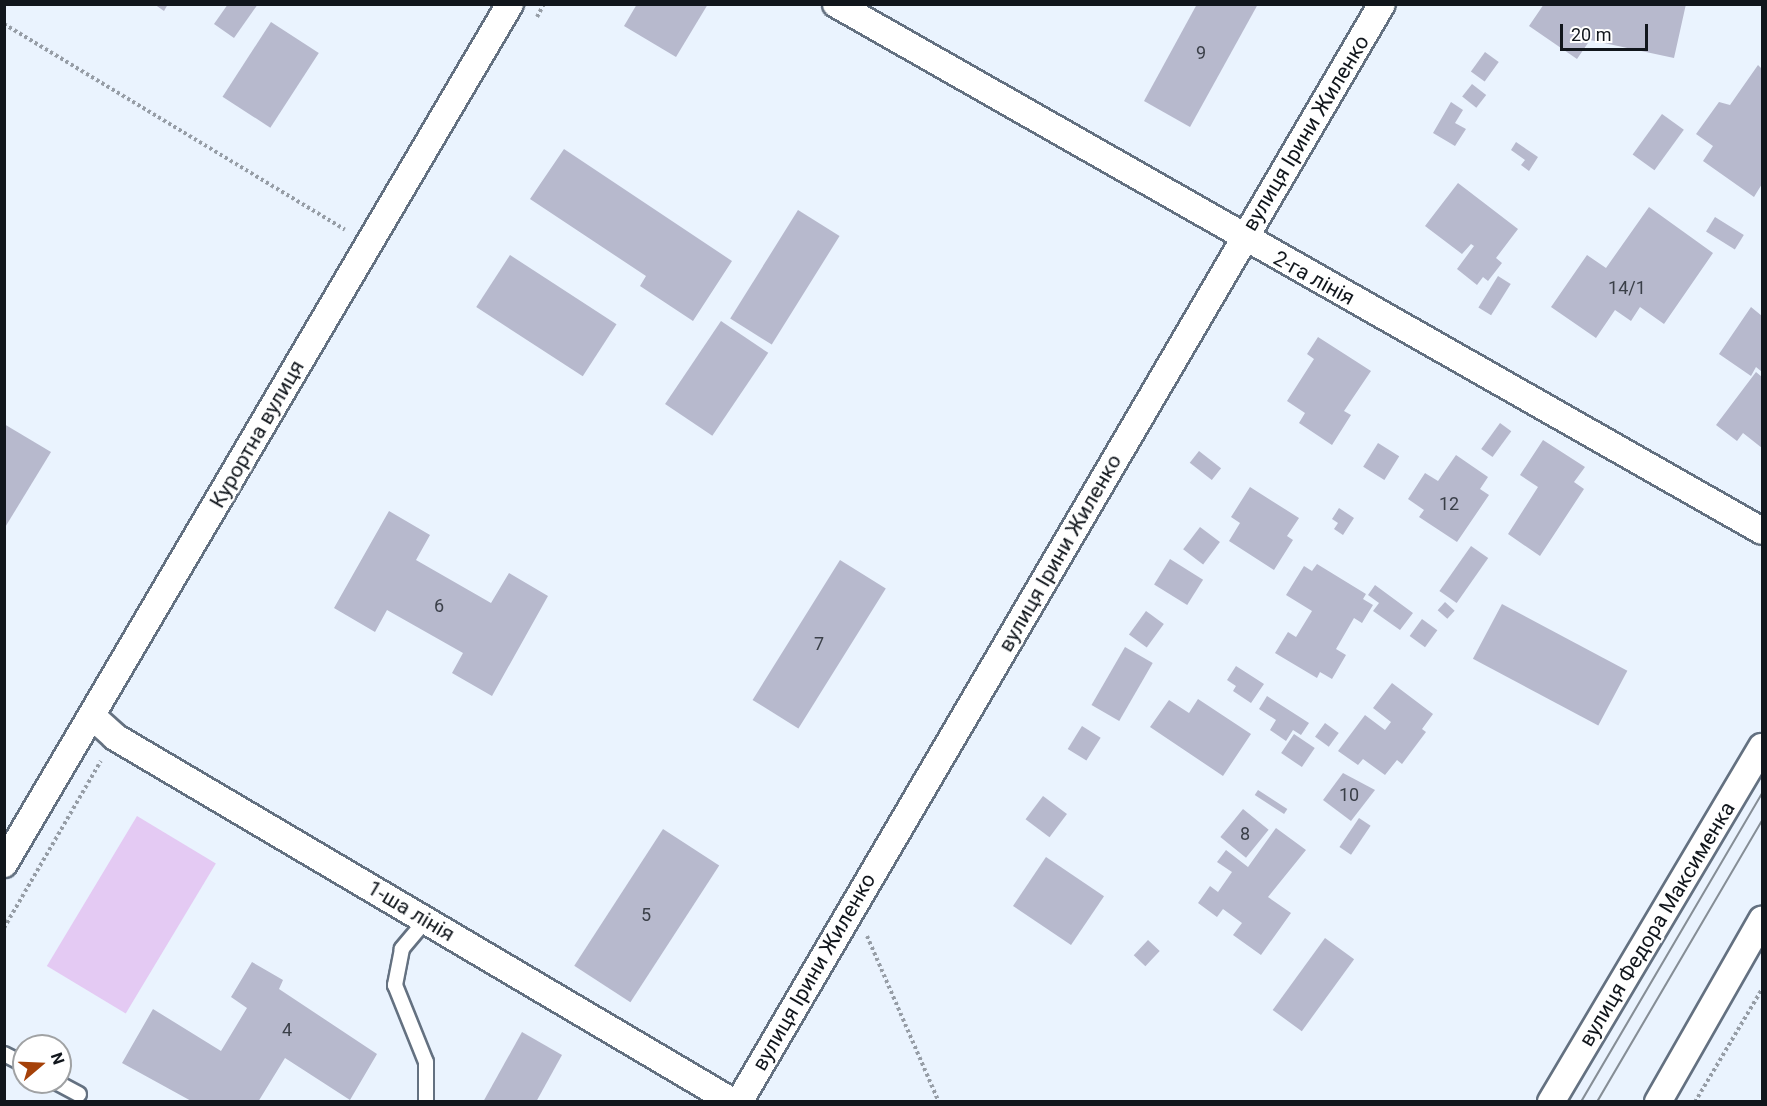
<!DOCTYPE html>
<meta charset="utf-8">
<style>
body{margin:0}
#map{position:relative;width:1767px;height:1106px;overflow:hidden;background:#eaf3fe;font-family:Roboto,sans-serif}
div>[style]{position:absolute}
.green>*{inset:0;background:#e4caf3;transform-origin:0 0}
.building>*{inset:0;background:#b7b9cd;transform-origin:0 0}
.path>*{height:4px;margin-top:-2px;transform-origin:0;background:repeating-linear-gradient(90deg,#969da6 0 3px,transparent 0 6px)}
.roads{filter:drop-shadow(2px 0 #647181) drop-shadow(-2px 0 #647181) drop-shadow(0 2px #647181) drop-shadow(0 -2px #647181)}
.lane>*{height:14px;margin:-7px;padding:0 7px;transform-origin:7px;border-radius:7px;background:#fff}
.street>*{height:26px;margin:-13px;padding:0 13px;transform-origin:13px;border-radius:13px;background:#fff}
.tram>*{height:1.5px;margin:-0.75px;padding:0 0.75px;transform-origin:0.75px;border-radius:0.75px;background:#868e96}
span{translate:-50% -50%;white-space:nowrap;text-align:center;line-height:1.15;-webkit-text-stroke:4.5px #fff;paint-order:stroke}
.number-label{font-size:18px;color:#3a3f48}
.number-label span{-webkit-text-stroke-width:0}
.street-label{font-size:21px;color:#11161c}
.frame{position:absolute;inset:0;border:6px solid #11161c;pointer-events:none}
.north{position:absolute;left:12px;top:1034px;width:60px;height:60px;box-sizing:border-box;background:#fff;border:2px solid #a0a2a4;border-radius:50%;rotate:71deg;font-size:16px;font-weight:700;line-height:24px;text-align:center;color:#11161c}
.north::after{content:'';display:block;margin:auto;width:21px;height:27px;background:#a54109;clip-path:polygon(50% 0,100% 100%,50% 72%,0 100%)}
.scale{position:absolute;left:1560px;top:24px;width:88px;height:27px;box-sizing:border-box;border:3px solid #11161c;border-top:0;padding-left:8px;font-size:18px;line-height:21px;white-space:nowrap;color:#11161c;-webkit-text-stroke:4px #fff;paint-order:stroke}
</style>
<div id="map">
<div class="green">
<i style="left:137px;top:816px;width:92px;height:175px;rotate:31deg"></i>
</div>
<div class="building">
<i style="clip-path:polygon(154px 4px,168px 4px,164px 11px)"></i>
<i style="clip-path:polygon(228px 4px,258px 4px,234px 38px,214px 24px)"></i>
<i style="clip-path:polygon(637px 4px,708px 4px,676px 57px,624px 26px)"></i>
<i style="clip-path:polygon(1197px 4px,1258px 4px,1190px 127px,1144px 101px)"></i>
<i style="clip-path:polygon(1544px 4px,1686px 4px,1674px 58px,1590px 40px,1577px 59px,1529px 26px)"></i>
<i style="left:271px;top:22px;width:57px;height:89px;rotate:33deg"></i>
<i style="left:1485px;top:52px;width:17px;height:24px;rotate:36deg"></i>
<i style="clip-path:polygon(1758px 65px,1762px 69px,1762px 184px,1754px 197px,1703px 161px,1713px 146px,1696px 134px,1719px 102px,1730px 105px)"></i>
<i style="left:1472px;top:84px;width:18px;height:16px;rotate:38deg"></i>
<i style="clip-path:polygon(1451px 102px,1463px 110px,1455px 123px,1466px 129px,1455px 146px,1433px 133px)"></i>
<i style="left:1662px;top:114px;width:27px;height:50px;rotate:36deg"></i>
<i style="clip-path:polygon(1516px 142px,1538px 157px,1529px 171px,1521px 165px,1525px 160px,1511px 150px)"></i>
<i style="clip-path:polygon(564px 149px,732px 261px,693px 321px,640px 286px,646px 276px,530px 199px)"></i>
<i style="clip-path:polygon(1458px 183px,1518px 229px,1496px 258px,1502px 263px,1488px 281px,1483px 277px,1477px 285px,1457px 269px,1474px 246px,1471px 244px,1462px 254px,1425px 226px)"></i>
<i style="clip-path:polygon(1649px 207px,1713px 253px,1664px 324px,1640px 307px,1631px 321px,1615px 310px,1596px 338px,1551px 307px,1587px 255px,1606px 268px)"></i>
<i style="left:798px;top:210px;width:49px;height:128px;rotate:32deg"></i>
<i style="left:1715px;top:217px;width:34px;height:17px;rotate:32deg"></i>
<i style="left:510px;top:255px;width:127px;height:62px;rotate:33deg"></i>
<i style="left:1498px;top:276px;width:15px;height:37px;rotate:32deg"></i>
<i style="clip-path:polygon(1751px 307px,1762px 316px,1762px 372px,1756px 367px,1751px 376px,1719px 354px)"></i>
<i style="left:721px;top:321px;width:57px;height:100px;rotate:34deg"></i>
<i style="clip-path:polygon(1318px 337px,1371px 371px,1344px 411px,1351px 415px,1332px 445px,1299px 423px,1305px 413px,1287px 401px,1314px 359px,1307px 354px)"></i>
<i style="clip-path:polygon(1756px 372px,1762px 377px,1762px 448px,1743px 433px,1737px 441px,1716px 425px)"></i>
<i style="left:1500px;top:423px;width:14px;height:32px;rotate:36deg"></i>
<i style="clip-path:polygon(4px 424px,51px 452px,4px 529px)"></i>
<i style="clip-path:polygon(1543px 440px,1585px 467px,1574px 482px,1584px 489px,1540px 556px,1508px 534px,1538px 487px,1520px 475px)"></i>
<i style="left:1378px;top:443px;width:25px;height:28px;rotate:32deg"></i>
<i style="left:1199px;top:451px;width:28px;height:15px;rotate:38deg"></i>
<i style="clip-path:polygon(1456px 455px,1488px 477px,1480px 489px,1489px 495px,1457px 542px,1419px 517px,1424px 510px,1408px 499px,1425px 473px,1438px 481px)"></i>
<i style="clip-path:polygon(1250px 487px,1299px 518px,1287px 536px,1293px 540px,1274px 570px,1229px 541px,1240px 523px,1231px 517px)"></i>
<i style="clip-path:polygon(1339px 508px,1354px 518px,1343px 535px,1334px 529px,1338px 523px,1332px 519px)"></i>
<i style="clip-path:polygon(389px 511px,430px 535px,416px 560px,491px 603px,509px 573px,548px 596px,492px 696px,452px 673px,463px 653px,387px 610px,375px 632px,334px 608px)"></i>
<i style="left:1200px;top:527px;width:25px;height:28px;rotate:37deg"></i>
<i style="left:1471px;top:546px;width:21px;height:55px;rotate:35deg"></i>
<i style="left:1170px;top:559px;width:39px;height:30px;rotate:32deg"></i>
<i style="left:840px;top:560px;width:54px;height:165px;rotate:32deg"></i>
<i style="clip-path:polygon(1317px 564px,1366px 594px,1363px 599px,1373px 605px,1362px 623px,1354px 618px,1336px 649px,1346px 655px,1332px 679px,1320px 672px,1317px 678px,1275px 653px,1288px 632px,1296px 637px,1312px 611px,1286px 595px,1304px 566px,1312px 571px)"></i>
<i style="clip-path:polygon(1375px 585px,1413px 613px,1400px 630px,1373px 611px,1379px 603px,1368px 595px)"></i>
<i style="left:1445px;top:602px;width:13px;height:11px;rotate:42deg"></i>
<i style="left:1502px;top:604px;width:142px;height:62px;rotate:28deg"></i>
<i style="left:1146px;top:611px;width:22px;height:29px;rotate:36deg"></i>
<i style="left:1422px;top:619px;width:19px;height:21px;rotate:36deg"></i>
<i style="left:1125px;top:647px;width:32px;height:67px;rotate:30deg"></i>
<i style="clip-path:polygon(1236px 666px,1264px 684px,1251px 703px,1233px 691px,1236px 686px,1227px 680px)"></i>
<i style="clip-path:polygon(1392px 683px,1433px 714px,1422px 729px,1426px 732px,1402px 764px,1397px 760px,1385px 775px,1363px 759px,1358px 765px,1338px 751px,1365px 715px,1385px 730px,1391px 722px,1373px 708px)"></i>
<i style="clip-path:polygon(1267px 696px,1309px 723px,1301px 735px,1293px 730px,1286px 741px,1270px 730px,1276px 720px,1259px 709px)"></i>
<i style="clip-path:polygon(1198px 699px,1251px 734px,1223px 776px,1150px 727px,1169px 700px,1189px 713px)"></i>
<i style="left:1325px;top:723px;width:17px;height:17px;rotate:36deg"></i>
<i style="left:1082px;top:726px;width:22px;height:27px;rotate:32deg"></i>
<i style="left:1294px;top:734px;width:25px;height:23px;rotate:34deg"></i>
<i style="clip-path:polygon(1343px 773px,1375px 790px,1351px 821px,1323px 800px)"></i>
<i style="left:1258px;top:790px;width:35px;height:6px;rotate:33deg"></i>
<i style="left:1043px;top:796px;width:30px;height:29px;rotate:37deg"></i>
<i style="left:1243px;top:809px;width:33px;height:36px;rotate:39deg"></i>
<i style="left:1359px;top:818px;width:14px;height:35px;rotate:34deg"></i>
<i style="clip-path:polygon(1276px 828px,1306px 850px,1268px 897px,1291px 913px,1261px 955px,1233px 935px,1242px 923px,1223px 909px,1217px 917px,1198px 903px,1210px 886px,1218px 892px,1232px 872px,1217px 862px,1226px 850px,1248px 867px)"></i>
<i style="left:663px;top:829px;width:67px;height:163px;rotate:33deg"></i>
<i style="left:1046px;top:857px;width:70px;height:59px;rotate:34deg"></i>
<i style="left:1325px;top:938px;width:36px;height:89px;rotate:36deg"></i>
<i style="left:1148px;top:940px;width:16px;height:21px;rotate:43deg"></i>
<i style="clip-path:polygon(252px 962px,283px 980px,279px 989px,377px 1054px,350px 1100px,285px 1058px,258px 1102px,193px 1102px,122px 1063px,153px 1009px,221px 1051px,247px 1008px,231px 997px)"></i>
<i style="clip-path:polygon(522px 1032px,562px 1055px,536px 1102px,483px 1102px)"></i>
</div>
<div class="path">
<i style="left:537px;top:17px;width:15px;rotate:-62deg"></i>
<i style="left:4px;top:24px;width:398px;rotate:31.1deg"></i>
<i style="left:4px;top:928px;width:193px;rotate:-59.9deg"></i>
<i style="left:867px;top:936px;width:181px;rotate:66.6deg"></i>
<i style="left:1695px;top:1102px;width:131px;rotate:-59.3deg"></i>
</div>
<div class="roads">
<div class="lane">
<i style="left:426px;top:920px;width:38px;rotate:130deg"></i>
<i style="left:402px;top:949px;width:37px;rotate:101deg"></i>
<i style="left:395px;top:985px;width:83px;rotate:68.1deg"></i>
<i style="left:426px;top:1062px;width:40px;rotate:90deg"></i>
<i style="left:4px;top:1054px;width:22px;rotate:27deg"></i>
<i style="left:56px;top:1082px;width:26px;rotate:28deg"></i>
</div>
<div class="street">
<i style="left:836px;top:4px;width:1065px;rotate:29.64deg"></i>
<i style="left:92px;top:716px;width:31px;rotate:42deg"></i>
<i style="left:115px;top:737px;width:718px;rotate:30.57deg"></i>
<i style="left:4px;top:864px;width:998px;rotate:-59.53deg"></i>
<i style="left:739px;top:1102px;width:1272px;rotate:-59.65deg"></i>
<i style="left:1551px;top:1102px;width:413px;rotate:-59.3deg"></i>
<i style="left:1658px;top:1102px;width:210px;rotate:-60.3deg"></i>
</div>
</div>
<div class="tram">
<i style="left:1581px;top:1102px;width:358px;rotate:-59.6deg"></i>
<i style="left:1597px;top:1102px;width:326px;rotate:-59.6deg"></i>
</div>
<div class="number-label">
<span style="left:1201px;top:53px">9</span>
<span style="left:1627px;top:288px">14/1</span>
<span style="left:1449px;top:504px">12</span>
<span style="left:439px;top:606px">6</span>
<span style="left:819px;top:644px">7</span>
<span style="left:1349px;top:795px">10</span>
<span style="left:1245px;top:834px">8</span>
<span style="left:646px;top:915px">5</span>
<span style="left:287px;top:1030px">4</span>
</div>
<div class="street-label">
<span style="left:1306px;top:133px;rotate:-59deg">вулиця Ірини Жиленко</span>
<span style="left:1314px;top:278px;rotate:29deg">2-га лінія</span>
<span style="left:257px;top:434px;rotate:-60deg">Курортна вулиця</span>
<span style="left:1060px;top:553px;rotate:-60deg">вулиця Ірини Жиленко</span>
<span style="left:411px;top:911px;rotate:31deg">1-ша лінія</span>
<span style="left:1657px;top:924px;rotate:-59deg">вулиця Федора Максименка</span>
<span style="left:814px;top:972px;rotate:-60deg">вулиця Ірини Жиленко</span>
</div>
<div class="frame"></div>
<div class="north">N</div>
<div class="scale">20 m</div>
</div>
